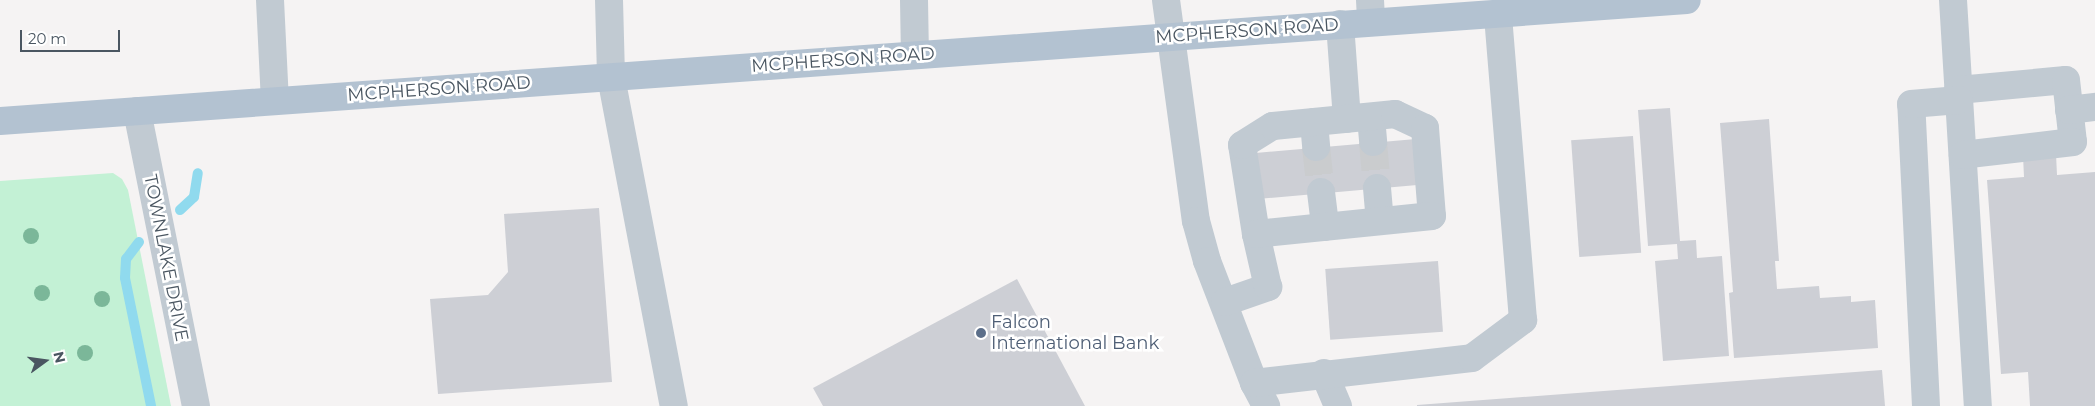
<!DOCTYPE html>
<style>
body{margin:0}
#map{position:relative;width:2095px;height:406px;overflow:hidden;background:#f5f3f3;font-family:Montserrat,sans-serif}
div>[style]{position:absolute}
.green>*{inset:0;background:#c3f1d5}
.stream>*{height:10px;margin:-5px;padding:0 5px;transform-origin:5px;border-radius:5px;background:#90daee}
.building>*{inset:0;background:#cdcfd5;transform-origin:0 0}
.minor-tunnel>*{height:28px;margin-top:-14px;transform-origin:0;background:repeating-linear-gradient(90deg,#caccce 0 28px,transparent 0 42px)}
.minor>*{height:28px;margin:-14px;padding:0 14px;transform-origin:14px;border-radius:14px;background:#c1cad2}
.major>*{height:28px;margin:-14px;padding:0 14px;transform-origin:14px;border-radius:14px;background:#b3c2d1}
.trees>*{width:16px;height:16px;margin:-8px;border-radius:50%;background:#7bb799}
.dots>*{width:14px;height:14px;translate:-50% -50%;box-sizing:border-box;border:2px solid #fff;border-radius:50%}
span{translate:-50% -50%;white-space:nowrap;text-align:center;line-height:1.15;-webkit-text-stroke:5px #fff;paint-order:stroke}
.street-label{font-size:18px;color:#4a5661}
.service-label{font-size:18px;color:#4e5e75}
.left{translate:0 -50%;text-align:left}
.north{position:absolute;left:20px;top:336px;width:50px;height:50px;-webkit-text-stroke:4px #fff;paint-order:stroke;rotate:76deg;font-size:14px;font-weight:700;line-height:20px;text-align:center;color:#4a5661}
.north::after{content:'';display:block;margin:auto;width:18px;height:22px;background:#4a5661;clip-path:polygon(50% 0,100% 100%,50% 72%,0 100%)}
.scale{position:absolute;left:20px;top:30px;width:100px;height:22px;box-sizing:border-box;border:2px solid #4a5661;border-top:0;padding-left:6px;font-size:15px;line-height:18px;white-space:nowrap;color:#4a5661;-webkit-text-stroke:4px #fff;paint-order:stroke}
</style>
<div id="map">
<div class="green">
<i style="clip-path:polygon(113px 173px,122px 179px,128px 190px,171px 406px,0 406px,0 181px)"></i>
</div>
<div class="stream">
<i style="left:180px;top:210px;width:19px;rotate:-43deg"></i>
<i style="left:194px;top:197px;width:24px;rotate:-81deg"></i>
<i style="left:139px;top:242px;width:21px;rotate:127deg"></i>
<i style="left:126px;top:259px;width:19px;rotate:93deg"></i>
<i style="left:125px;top:278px;width:131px;rotate:78.5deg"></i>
</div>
<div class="building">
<i style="clip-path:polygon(1670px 108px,1680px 241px,1696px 240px,1697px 258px,1722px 256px,1729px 356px,1663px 361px,1655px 261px,1678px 259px,1677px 244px,1648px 246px,1638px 110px)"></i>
<i style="clip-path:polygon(1769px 119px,1779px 261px,1775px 261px,1777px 289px,1819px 286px,1820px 298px,1851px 296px,1851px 302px,1875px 300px,1878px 348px,1734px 358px,1729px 293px,1733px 292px,1720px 123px)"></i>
<i style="left:1633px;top:136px;width:117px;height:62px;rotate:86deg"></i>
<i style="left:1416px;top:139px;width:46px;height:164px;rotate:85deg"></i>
<i style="clip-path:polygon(2056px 154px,2057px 175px,2095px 172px,2095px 406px,2030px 406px,2028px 372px,2001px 374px,1987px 180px,2024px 177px,2023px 156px)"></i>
<i style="clip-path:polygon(599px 208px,612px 382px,438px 394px,430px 299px,488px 295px,508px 272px,504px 214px)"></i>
<i style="left:1438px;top:261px;width:71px;height:113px;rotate:86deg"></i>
<i style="clip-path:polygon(1017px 279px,1085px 406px,823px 406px,813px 388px)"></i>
<i style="clip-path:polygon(1882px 370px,1885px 406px,1417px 406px,1417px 405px)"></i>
</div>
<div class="minor-tunnel">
<i style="left:1373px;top:142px;width:46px;rotate:85deg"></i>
<i style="left:1316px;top:147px;width:45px;rotate:83.7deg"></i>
</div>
<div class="minor">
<i style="left:270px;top:0;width:101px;rotate:87.2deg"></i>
<i style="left:609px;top:0;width:77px;rotate:88.5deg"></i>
<i style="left:611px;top:77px;width:335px;rotate:79.2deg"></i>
<i style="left:914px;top:0;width:55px;rotate:89deg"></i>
<i style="left:1166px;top:0;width:223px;rotate:82.3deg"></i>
<i style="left:1196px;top:221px;width:41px;rotate:74.6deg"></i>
<i style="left:1207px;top:261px;width:131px;rotate:68.9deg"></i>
<i style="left:1254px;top:383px;width:26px;rotate:62deg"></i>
<i style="left:1370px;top:0;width:22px;rotate:87deg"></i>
<i style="left:1953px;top:0;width:407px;rotate:86.5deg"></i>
<i style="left:1340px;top:24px;width:95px;rotate:85.8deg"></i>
<i style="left:1958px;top:90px;width:108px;rotate:-5.3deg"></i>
<i style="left:2066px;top:80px;width:62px;rotate:83.6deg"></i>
<i style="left:2073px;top:142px;width:111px;rotate:173.3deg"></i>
<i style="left:2069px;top:110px;width:26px;rotate:-7deg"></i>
<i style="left:137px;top:111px;width:301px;rotate:78.7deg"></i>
<i style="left:1371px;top:117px;width:25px;rotate:85deg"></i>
<i style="left:1314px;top:122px;width:25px;rotate:85deg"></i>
<i style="left:1377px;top:188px;width:33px;rotate:85deg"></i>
<i style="left:1321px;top:192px;width:35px;rotate:83deg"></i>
<i style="left:1225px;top:302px;width:46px;rotate:-19.2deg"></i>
<i style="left:1268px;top:287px;width:54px;rotate:-102.8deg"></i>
<i style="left:1256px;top:234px;width:90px;rotate:-98.9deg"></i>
<i style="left:1242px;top:145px;width:36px;rotate:-32deg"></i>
<i style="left:1273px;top:126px;width:123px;rotate:-5.6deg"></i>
<i style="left:1395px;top:114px;width:33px;rotate:25deg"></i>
<i style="left:1425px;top:128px;width:88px;rotate:85.5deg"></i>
<i style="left:1432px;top:216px;width:177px;rotate:174.2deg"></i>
<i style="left:1324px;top:373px;width:36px;rotate:67deg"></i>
<i style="left:1254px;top:383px;width:219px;rotate:-6.5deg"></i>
<i style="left:1472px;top:358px;width:64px;rotate:-36.7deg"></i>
<i style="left:1523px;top:320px;width:306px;rotate:-94.7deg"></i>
<i style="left:1926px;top:406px;width:302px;rotate:-92.8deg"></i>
<i style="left:1911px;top:104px;width:48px;rotate:-4.8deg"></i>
</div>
<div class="major">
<i style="left:0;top:121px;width:1691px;rotate:-4.1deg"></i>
</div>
<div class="trees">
<i style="left:31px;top:236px"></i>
<i style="left:42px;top:293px"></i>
<i style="left:102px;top:299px"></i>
<i style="left:85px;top:353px"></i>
</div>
<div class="dots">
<i style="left:981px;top:333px;background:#5c6f8a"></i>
</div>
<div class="street-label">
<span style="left:1247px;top:31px;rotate:-4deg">MCPHERSON ROAD</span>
<span style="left:843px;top:60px;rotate:-4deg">MCPHERSON ROAD</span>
<span style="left:439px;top:89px;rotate:-4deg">MCPHERSON ROAD</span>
<span style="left:166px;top:258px;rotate:79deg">TOWNLAKE DRIVE</span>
</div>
<div class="service-label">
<span class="left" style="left:991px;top:333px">Falcon<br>International Bank</span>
</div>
<div class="north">N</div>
<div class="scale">20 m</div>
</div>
